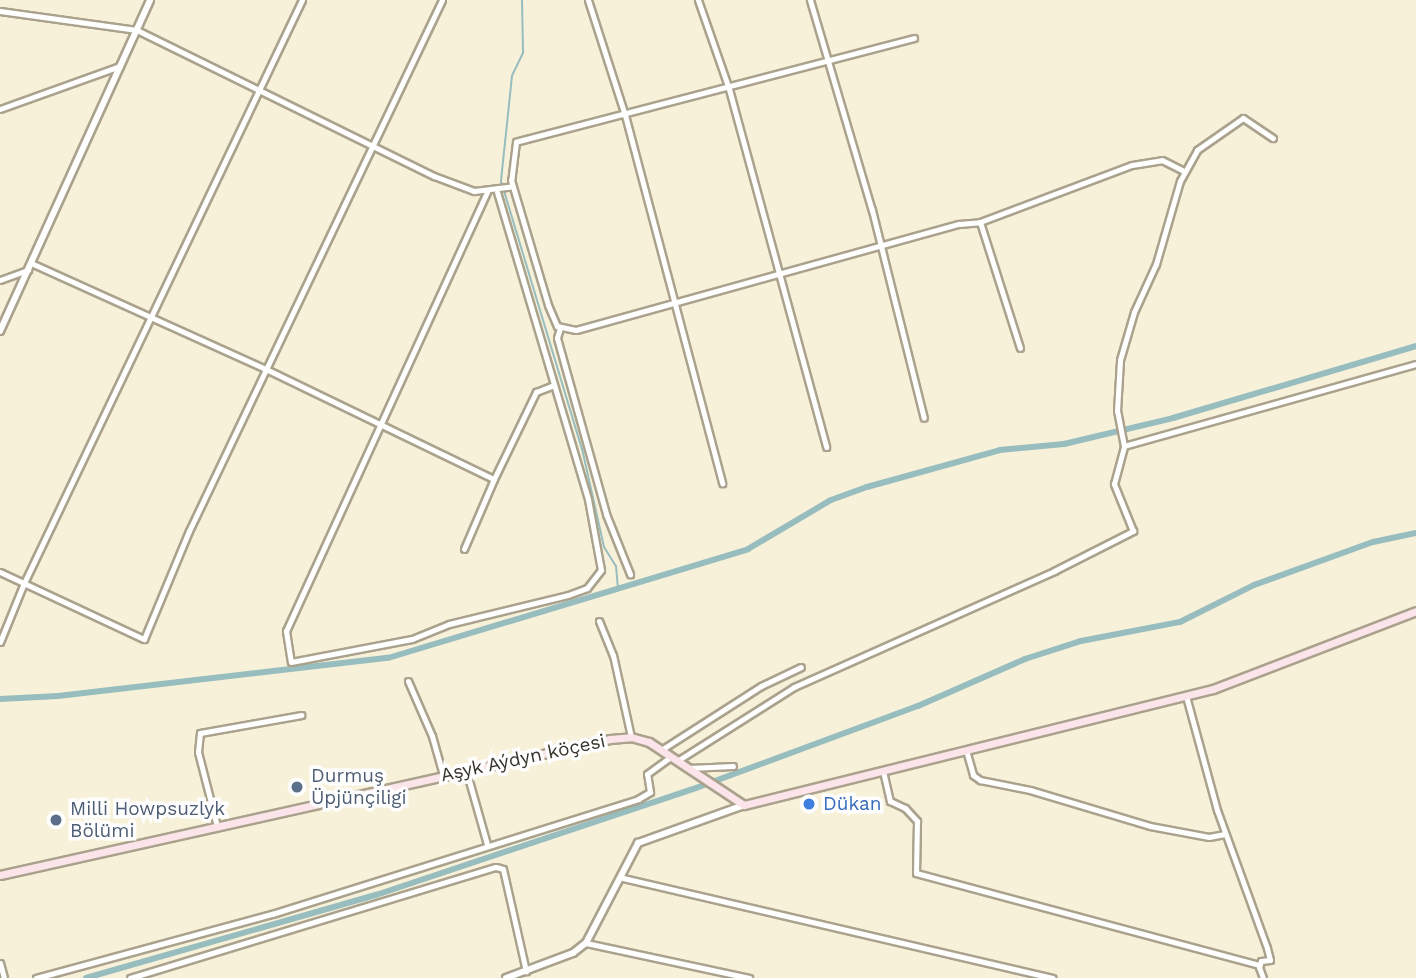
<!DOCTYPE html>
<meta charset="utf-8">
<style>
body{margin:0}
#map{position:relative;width:1416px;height:978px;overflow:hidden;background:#f8f1d9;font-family:"Work Sans",sans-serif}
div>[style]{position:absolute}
.stream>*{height:2px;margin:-1px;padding:0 1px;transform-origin:1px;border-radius:1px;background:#97bdbf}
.canal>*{height:6px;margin:-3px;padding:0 3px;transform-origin:3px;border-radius:3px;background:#97bdbf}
.roads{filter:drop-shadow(2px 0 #aaa28d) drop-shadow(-2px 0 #aaa28d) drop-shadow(0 2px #aaa28d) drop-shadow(0 -2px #aaa28d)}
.minor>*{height:5px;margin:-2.5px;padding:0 2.5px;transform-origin:2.5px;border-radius:2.5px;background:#fff}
.tertiary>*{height:6px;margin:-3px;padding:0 3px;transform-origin:3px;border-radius:3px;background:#fff}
.secondary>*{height:7px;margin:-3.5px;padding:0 3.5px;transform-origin:3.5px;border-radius:3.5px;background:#fbe5eb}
.dots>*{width:19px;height:19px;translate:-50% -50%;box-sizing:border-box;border:4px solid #fefefe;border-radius:50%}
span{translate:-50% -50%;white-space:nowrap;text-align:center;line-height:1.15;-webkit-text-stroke:7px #fefefe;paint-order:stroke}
.street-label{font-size:19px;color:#36332a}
.service-label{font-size:19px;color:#4e5e75}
.left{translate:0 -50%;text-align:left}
.shop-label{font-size:19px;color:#366cbe}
</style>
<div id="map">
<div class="stream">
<i style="left:522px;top:0;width:53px;rotate:88.9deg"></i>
<i style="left:523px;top:53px;width:25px;rotate:116deg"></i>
<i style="left:512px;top:76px;width:106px;rotate:96deg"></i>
<i style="left:501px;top:181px;width:284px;rotate:73.2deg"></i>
<i style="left:583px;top:453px;width:96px;rotate:77.4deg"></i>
<i style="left:604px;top:547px;width:22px;rotate:58deg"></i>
<i style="left:616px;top:566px;width:23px;rotate:85deg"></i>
</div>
<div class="canal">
<i style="left:0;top:699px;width:58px;rotate:-3deg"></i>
<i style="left:58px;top:696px;width:332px;rotate:-6.6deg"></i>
<i style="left:388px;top:658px;width:376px;rotate:-16.8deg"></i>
<i style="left:748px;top:549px;width:96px;rotate:-30.6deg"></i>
<i style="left:831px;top:500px;width:38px;rotate:-20deg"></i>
<i style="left:867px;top:487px;width:138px;rotate:-15.5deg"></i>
<i style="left:1000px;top:450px;width:64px;rotate:-5.4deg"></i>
<i style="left:1064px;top:444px;width:112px;rotate:-13.4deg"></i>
<i style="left:1173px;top:418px;width:253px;rotate:-16.5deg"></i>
<i style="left:86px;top:978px;width:302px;rotate:-16deg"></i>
<i style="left:376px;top:895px;width:337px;rotate:-18.5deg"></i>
<i style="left:696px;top:788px;width:237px;rotate:-20.3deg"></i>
<i style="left:918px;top:706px;width:117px;rotate:-23.7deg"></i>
<i style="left:1025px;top:659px;width:59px;rotate:-17.8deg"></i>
<i style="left:1081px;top:641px;width:101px;rotate:-10.9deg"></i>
<i style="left:1180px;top:622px;width:83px;rotate:-26.6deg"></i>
<i style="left:1254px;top:585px;width:127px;rotate:-19.9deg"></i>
<i style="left:1373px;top:542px;width:44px;rotate:-11.8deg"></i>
</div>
<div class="roads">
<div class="minor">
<i style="left:588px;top:0;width:121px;rotate:72.2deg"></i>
<i style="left:625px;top:115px;width:381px;rotate:75.2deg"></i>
<i style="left:698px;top:0;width:94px;rotate:70.8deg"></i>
<i style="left:729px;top:89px;width:371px;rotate:74.8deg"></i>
<i style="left:810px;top:0;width:219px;rotate:73.6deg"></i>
<i style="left:872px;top:210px;width:214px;rotate:76deg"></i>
<i style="left:0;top:11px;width:138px;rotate:7.9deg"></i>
<i style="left:137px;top:30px;width:331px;rotate:26.2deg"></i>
<i style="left:434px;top:176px;width:43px;rotate:20.6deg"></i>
<i style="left:474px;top:191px;width:39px;rotate:-7deg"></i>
<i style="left:914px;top:38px;width:411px;rotate:165.4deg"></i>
<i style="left:516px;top:142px;width:38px;rotate:97deg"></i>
<i style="left:511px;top:180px;width:130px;rotate:73.5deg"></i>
<i style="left:548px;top:305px;width:23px;rotate:67deg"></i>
<i style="left:557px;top:326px;width:19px;rotate:12deg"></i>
<i style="left:576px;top:330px;width:397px;rotate:-15.5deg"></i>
<i style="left:959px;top:224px;width:21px;rotate:-5deg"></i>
<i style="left:980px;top:222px;width:132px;rotate:72.4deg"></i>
<i style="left:0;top:109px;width:127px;rotate:-19.7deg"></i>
<i style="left:487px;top:192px;width:483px;rotate:114.6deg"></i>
<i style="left:286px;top:631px;width:31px;rotate:81deg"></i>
<i style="left:291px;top:662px;width:123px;rotate:-10.8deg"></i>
<i style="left:412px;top:639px;width:40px;rotate:-22deg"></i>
<i style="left:449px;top:624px;width:122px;rotate:-13.7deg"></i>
<i style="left:568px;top:595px;width:20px;rotate:-20deg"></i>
<i style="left:587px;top:588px;width:23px;rotate:-52deg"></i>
<i style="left:601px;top:570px;width:72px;rotate:-100.4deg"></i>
<i style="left:588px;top:499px;width:320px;rotate:-106.5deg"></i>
<i style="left:980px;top:222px;width:162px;rotate:-20.6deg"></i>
<i style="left:1132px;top:165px;width:30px;rotate:-9deg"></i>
<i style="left:1162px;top:160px;width:25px;rotate:27deg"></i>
<i style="left:31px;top:263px;width:258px;rotate:24.3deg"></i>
<i style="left:266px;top:369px;width:253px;rotate:25.8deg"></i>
<i style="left:494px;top:479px;width:76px;rotate:113.2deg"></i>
<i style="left:0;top:280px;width:30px;rotate:-20deg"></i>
<i style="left:560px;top:328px;width:10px;rotate:107deg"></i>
<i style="left:557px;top:338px;width:183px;rotate:74.4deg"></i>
<i style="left:606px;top:514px;width:65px;rotate:68.2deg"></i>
<i style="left:1124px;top:446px;width:303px;rotate:-15.7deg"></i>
<i style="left:494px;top:479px;width:97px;rotate:-64.2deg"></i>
<i style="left:536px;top:392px;width:19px;rotate:-21deg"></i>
<i style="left:0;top:572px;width:159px;rotate:25deg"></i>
<i style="left:144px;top:639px;width:117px;rotate:-67.4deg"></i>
<i style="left:189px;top:531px;width:588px;rotate:-64.52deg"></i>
<i style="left:599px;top:621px;width:37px;rotate:68deg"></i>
<i style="left:613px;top:655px;width:84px;rotate:77.6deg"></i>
<i style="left:0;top:642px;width:64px;rotate:-67.9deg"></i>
<i style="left:24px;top:583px;width:646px;rotate:-64.51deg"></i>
<i style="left:408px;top:681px;width:60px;rotate:66.4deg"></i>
<i style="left:432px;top:736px;width:41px;rotate:74.2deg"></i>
<i style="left:1186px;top:696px;width:118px;rotate:74.8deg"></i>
<i style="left:1217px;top:810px;width:147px;rotate:70.1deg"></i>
<i style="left:1267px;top:948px;width:12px;rotate:76deg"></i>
<i style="left:1270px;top:960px;width:9px;rotate:174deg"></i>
<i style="left:1261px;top:961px;width:6px;rotate:108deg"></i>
<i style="left:1259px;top:967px;width:12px;rotate:70deg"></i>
<i style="left:661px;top:750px;width:119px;rotate:-32.6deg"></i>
<i style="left:761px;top:686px;width:44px;rotate:-25.4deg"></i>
<i style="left:966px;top:750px;width:26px;rotate:74deg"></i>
<i style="left:973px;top:775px;width:9px;rotate:36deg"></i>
<i style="left:980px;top:780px;width:51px;rotate:11.3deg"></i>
<i style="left:1030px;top:790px;width:125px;rotate:16.7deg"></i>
<i style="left:1150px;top:826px;width:60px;rotate:10.6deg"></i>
<i style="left:1209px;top:837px;width:16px;rotate:-11deg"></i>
<i style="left:677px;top:761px;width:138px;rotate:-32.3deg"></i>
<i style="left:794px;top:687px;width:285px;rotate:-24deg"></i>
<i style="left:1054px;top:571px;width:89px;rotate:-26.9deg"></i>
<i style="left:1133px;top:531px;width:51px;rotate:-112deg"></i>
<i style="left:1114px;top:484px;width:39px;rotate:-75deg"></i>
<i style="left:1124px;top:446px;width:36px;rotate:-101deg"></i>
<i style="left:1117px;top:411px;width:51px;rotate:-86.6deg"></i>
<i style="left:1120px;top:360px;width:50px;rotate:-73.7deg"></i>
<i style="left:1134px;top:312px;width:53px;rotate:-65.4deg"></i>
<i style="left:1156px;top:264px;width:86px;rotate:-73.9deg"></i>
<i style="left:1180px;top:181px;width:35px;rotate:-61deg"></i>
<i style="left:1197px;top:150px;width:56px;rotate:-34.8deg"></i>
<i style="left:1243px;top:118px;width:36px;rotate:34deg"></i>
<i style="left:689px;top:768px;width:44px;rotate:-2.6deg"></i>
<i style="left:466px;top:770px;width:77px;rotate:74.2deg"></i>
<i style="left:883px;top:771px;width:31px;rotate:77deg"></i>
<i style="left:890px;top:801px;width:17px;rotate:25deg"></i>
<i style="left:905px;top:808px;width:18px;rotate:47deg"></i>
<i style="left:917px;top:821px;width:52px;rotate:91.1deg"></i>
<i style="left:916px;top:873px;width:355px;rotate:15deg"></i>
<i style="left:217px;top:826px;width:76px;rotate:-104.4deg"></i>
<i style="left:198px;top:752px;width:19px;rotate:-84deg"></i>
<i style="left:200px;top:733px;width:103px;rotate:-10.1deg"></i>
<i style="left:623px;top:878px;width:441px;rotate:13.1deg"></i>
<i style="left:586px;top:943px;width:167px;rotate:12.1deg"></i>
<i style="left:0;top:963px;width:16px;rotate:75deg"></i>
<i style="left:36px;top:978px;width:245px;rotate:-15.2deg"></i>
<i style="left:272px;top:914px;width:384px;rotate:-17.4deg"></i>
<i style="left:638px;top:799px;width:14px;rotate:-30deg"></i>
<i style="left:650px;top:792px;width:18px;rotate:-99deg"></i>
<i style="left:647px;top:774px;width:29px;rotate:-36deg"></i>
<i style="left:130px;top:978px;width:382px;rotate:-16.9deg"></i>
<i style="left:496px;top:867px;width:7px;rotate:16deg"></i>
<i style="left:503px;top:869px;width:105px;rotate:77.3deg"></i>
</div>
<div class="tertiary">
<i style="left:0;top:331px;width:363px;rotate:-65.6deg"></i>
<i style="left:506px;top:978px;width:72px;rotate:-20.5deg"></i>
<i style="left:573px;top:953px;width:16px;rotate:-38deg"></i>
<i style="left:586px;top:943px;width:113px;rotate:-62.5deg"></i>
<i style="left:638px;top:843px;width:113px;rotate:-19.7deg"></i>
</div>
<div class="secondary">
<i style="left:0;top:875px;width:625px;rotate:-12.57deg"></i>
<i style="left:610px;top:739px;width:21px;rotate:-5deg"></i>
<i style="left:631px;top:737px;width:19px;rotate:16deg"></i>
<i style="left:649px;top:742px;width:114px;rotate:33.6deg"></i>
<i style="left:744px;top:805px;width:483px;rotate:-13.9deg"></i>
<i style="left:1213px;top:689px;width:217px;rotate:-21deg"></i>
</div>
</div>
<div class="dots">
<i style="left:297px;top:787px;background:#5c6f8a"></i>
<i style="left:809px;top:804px;background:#3f7fe0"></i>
<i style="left:56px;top:820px;background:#5c6f8a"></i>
</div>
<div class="street-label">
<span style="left:523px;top:758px;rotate:-12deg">Aşyk Aýdyn köçesi</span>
</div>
<div class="service-label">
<span class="left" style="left:311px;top:787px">Durmuş<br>Üpjünçiligi</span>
<span class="left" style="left:70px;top:820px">Milli Howpsuzlyk<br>Bölümi</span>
</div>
<div class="shop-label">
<span class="left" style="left:823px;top:804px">Dükan</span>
</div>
</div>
